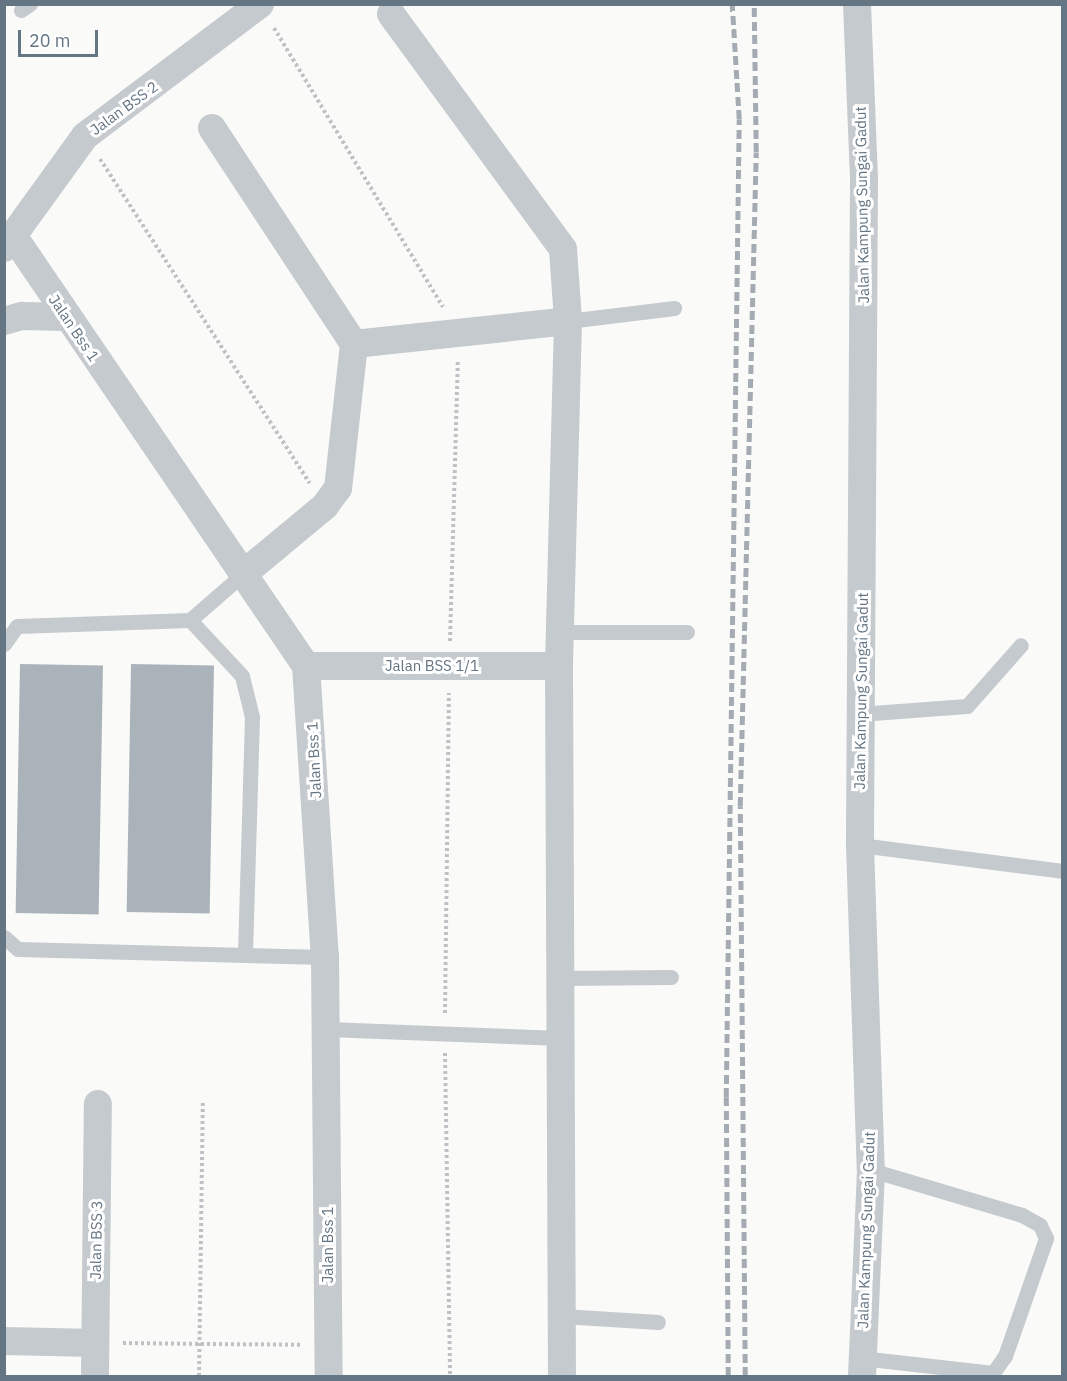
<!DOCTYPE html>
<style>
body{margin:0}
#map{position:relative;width:1067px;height:1381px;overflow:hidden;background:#fafaf8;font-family:"IBM Plex Sans",sans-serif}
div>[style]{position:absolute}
.building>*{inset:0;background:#aab3ba;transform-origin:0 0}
.path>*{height:4px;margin-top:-2px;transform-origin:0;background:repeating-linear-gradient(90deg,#bfc2c5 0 3px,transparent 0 6px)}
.lane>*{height:15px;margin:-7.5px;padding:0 7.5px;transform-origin:7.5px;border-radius:7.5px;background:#c5cace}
.street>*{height:28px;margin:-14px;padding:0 14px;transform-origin:14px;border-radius:14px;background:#c5cace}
.rail>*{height:4.5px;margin-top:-2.25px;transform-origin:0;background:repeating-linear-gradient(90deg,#a4abb2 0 9px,transparent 0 13.5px)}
span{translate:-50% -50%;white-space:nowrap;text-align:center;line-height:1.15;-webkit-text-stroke:6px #fff;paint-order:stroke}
.street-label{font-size:15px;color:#647584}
.frame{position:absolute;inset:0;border:6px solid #647584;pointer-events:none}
.scale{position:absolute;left:18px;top:30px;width:80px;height:27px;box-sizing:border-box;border:3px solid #647584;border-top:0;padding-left:8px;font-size:18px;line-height:21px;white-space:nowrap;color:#647584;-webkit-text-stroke:4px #fff;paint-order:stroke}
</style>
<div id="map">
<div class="building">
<i style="left:20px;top:664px;width:83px;height:249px;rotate:1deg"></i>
<i style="left:131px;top:664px;width:83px;height:248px;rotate:1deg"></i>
</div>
<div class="path">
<i style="left:274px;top:28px;width:326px;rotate:58.8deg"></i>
<i style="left:100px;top:159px;width:386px;rotate:57.1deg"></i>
<i style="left:450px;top:641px;width:281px;rotate:-88.4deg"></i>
<i style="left:445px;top:1013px;width:320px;rotate:-89.3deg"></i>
<i style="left:445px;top:1053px;width:323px;rotate:89.1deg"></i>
<i style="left:123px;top:1343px;width:178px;rotate:0.6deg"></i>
<i style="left:199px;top:1376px;width:274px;rotate:-89.2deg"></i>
</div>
<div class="lane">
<i style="left:21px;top:10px;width:11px;rotate:-34deg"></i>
<i style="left:568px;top:321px;width:107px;rotate:-7deg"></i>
<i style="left:190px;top:620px;width:76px;rotate:47.1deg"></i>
<i style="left:242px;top:676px;width:42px;rotate:76.3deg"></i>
<i style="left:252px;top:717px;width:238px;rotate:91.7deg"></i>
<i style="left:559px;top:632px;width:128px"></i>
<i style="left:4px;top:644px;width:22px;rotate:-54deg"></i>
<i style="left:17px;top:626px;width:173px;rotate:-2deg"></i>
<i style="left:190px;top:620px;width:70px;rotate:-41deg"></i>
<i style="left:859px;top:714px;width:108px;rotate:-4.2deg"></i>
<i style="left:967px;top:706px;width:81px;rotate:-48.5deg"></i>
<i style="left:860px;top:845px;width:204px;rotate:7.3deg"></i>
<i style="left:4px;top:937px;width:18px;rotate:41deg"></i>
<i style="left:18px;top:949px;width:307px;rotate:1.5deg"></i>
<i style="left:560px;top:978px;width:111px;rotate:-0.5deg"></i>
<i style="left:327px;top:1029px;width:233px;rotate:2.2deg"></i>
<i style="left:562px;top:1316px;width:96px;rotate:3.6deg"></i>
<i style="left:861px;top:1358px;width:133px;rotate:6.5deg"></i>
<i style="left:993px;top:1373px;width:21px;rotate:-55deg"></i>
<i style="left:1005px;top:1356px;width:125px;rotate:-70.8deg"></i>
<i style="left:1046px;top:1238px;width:14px;rotate:-115deg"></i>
<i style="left:1040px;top:1225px;width:21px;rotate:-151deg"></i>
<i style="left:1022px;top:1215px;width:158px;rotate:-163.4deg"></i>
</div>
<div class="street">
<i style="left:857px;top:4px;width:177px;rotate:87.7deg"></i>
<i style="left:864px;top:181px;width:664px;rotate:90.35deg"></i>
<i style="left:860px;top:845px;width:325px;rotate:88.1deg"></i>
<i style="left:871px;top:1170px;width:206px;rotate:92.5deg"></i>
<i style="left:391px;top:14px;width:291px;rotate:53.8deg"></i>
<i style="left:563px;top:249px;width:72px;rotate:86deg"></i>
<i style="left:568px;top:321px;width:345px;rotate:91.5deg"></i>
<i style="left:559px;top:666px;width:710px;rotate:89.76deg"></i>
<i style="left:212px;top:128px;width:258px;rotate:56.7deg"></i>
<i style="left:354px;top:344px;width:145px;rotate:96.3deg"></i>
<i style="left:338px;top:488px;width:22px;rotate:126deg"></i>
<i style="left:325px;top:506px;width:107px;rotate:140.3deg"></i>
<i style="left:12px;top:234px;width:523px;rotate:55.76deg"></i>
<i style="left:306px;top:666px;width:292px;rotate:86.3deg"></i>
<i style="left:325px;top:957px;width:419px;rotate:89.5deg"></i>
<i style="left:4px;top:248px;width:138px;rotate:-54.1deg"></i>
<i style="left:85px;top:136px;width:219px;rotate:-37deg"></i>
<i style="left:4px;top:321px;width:19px;rotate:-16deg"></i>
<i style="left:22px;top:316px;width:43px;rotate:1.3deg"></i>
<i style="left:354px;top:344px;width:215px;rotate:-6.1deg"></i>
<i style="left:306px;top:666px;width:253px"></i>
<i style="left:4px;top:1341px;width:91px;rotate:1.3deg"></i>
<i style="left:95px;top:1376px;width:272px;rotate:-89.4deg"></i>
</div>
<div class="rail">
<i style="left:728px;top:1376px;width:279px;rotate:-90.4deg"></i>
<i style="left:726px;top:1097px;width:978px;rotate:-89.24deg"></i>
<i style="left:739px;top:119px;width:115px;rotate:-93.5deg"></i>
<i style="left:745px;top:1376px;width:570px;rotate:-90.5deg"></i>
<i style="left:740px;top:806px;width:654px;rotate:-88.6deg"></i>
<i style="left:756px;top:152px;width:148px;rotate:-90.8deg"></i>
</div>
<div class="street-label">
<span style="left:124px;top:108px;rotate:-36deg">Jalan BSS 2</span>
<span style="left:862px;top:205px;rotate:-91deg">Jalan Kampung Sungai Gadut</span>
<span style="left:74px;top:328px;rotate:56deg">Jalan Bss 1</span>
<span style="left:432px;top:666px">Jalan BSS 1/1</span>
<span style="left:861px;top:691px;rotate:-89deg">Jalan Kampung Sungai Gadut</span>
<span style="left:314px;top:760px;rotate:-93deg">Jalan Bss 1</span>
<span style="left:866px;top:1230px;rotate:-88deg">Jalan Kampung Sungai Gadut</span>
<span style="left:96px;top:1240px;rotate:-89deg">Jalan BSS 3</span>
<span style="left:328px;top:1245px;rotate:-90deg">Jalan Bss 1</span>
</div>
<div class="frame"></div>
<div class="scale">20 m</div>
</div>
